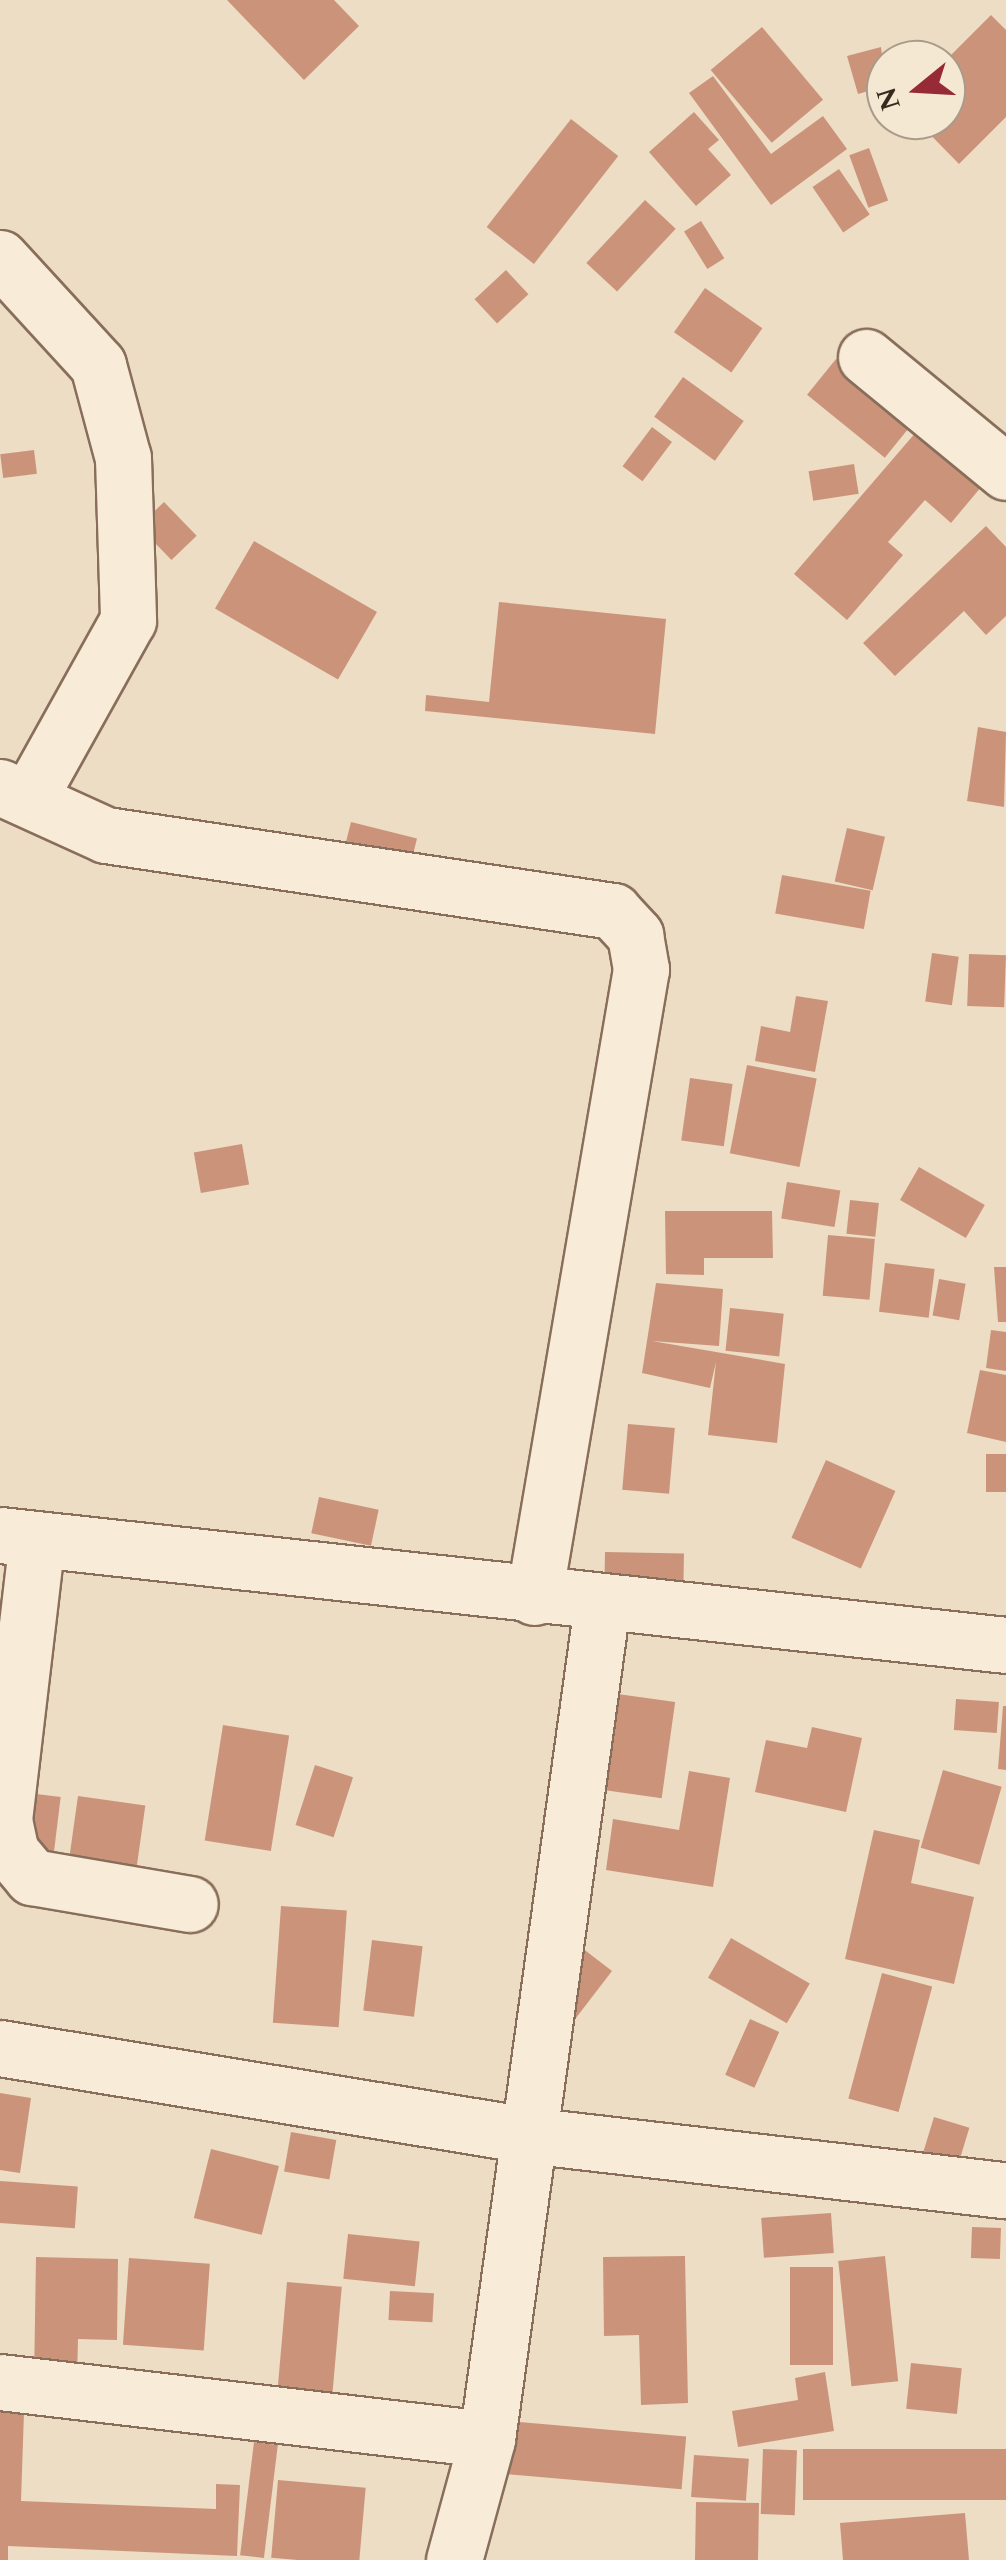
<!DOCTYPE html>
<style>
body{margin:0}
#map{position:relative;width:1006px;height:2560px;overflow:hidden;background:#edddc4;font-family:Spectral,serif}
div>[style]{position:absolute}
.building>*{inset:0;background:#cb947a;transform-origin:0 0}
.roads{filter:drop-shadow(2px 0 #886e5b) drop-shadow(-2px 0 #886e5b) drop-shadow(0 2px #886e5b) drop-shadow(0 -2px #886e5b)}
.minor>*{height:55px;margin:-27.5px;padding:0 27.5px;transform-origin:27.5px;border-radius:27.5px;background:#f8ebd7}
span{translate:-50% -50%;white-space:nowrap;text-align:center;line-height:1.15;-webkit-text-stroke:10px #f5e8d3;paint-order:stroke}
.north{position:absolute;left:866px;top:40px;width:100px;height:100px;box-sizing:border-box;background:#f5e8d3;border:2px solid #a99b8b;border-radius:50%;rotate:252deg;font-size:28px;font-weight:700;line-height:40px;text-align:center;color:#38281e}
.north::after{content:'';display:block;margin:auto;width:35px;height:45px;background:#962b37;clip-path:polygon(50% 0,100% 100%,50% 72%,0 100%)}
</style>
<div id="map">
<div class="building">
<i style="clip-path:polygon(227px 0,334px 0,359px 26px,304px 80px)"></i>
<i style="clip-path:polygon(991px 15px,1006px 30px,1006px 117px,959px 164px,916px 120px,946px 120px,946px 60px)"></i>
<i style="left:762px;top:27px;width:95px;height:67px;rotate:50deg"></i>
<i style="clip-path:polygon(881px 47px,886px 86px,858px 94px,847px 56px)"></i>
<i style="clip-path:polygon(713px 76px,771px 154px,823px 116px,847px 149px,771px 205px,689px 93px)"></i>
<i style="clip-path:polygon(694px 112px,719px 140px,708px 149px,731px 175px,696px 206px,649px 152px)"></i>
<i style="left:571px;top:119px;width:60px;height:137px;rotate:38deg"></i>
<i style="left:869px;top:148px;width:56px;height:21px;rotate:70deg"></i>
<i style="left:839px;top:169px;width:55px;height:32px;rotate:56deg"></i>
<i style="left:645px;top:200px;width:42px;height:86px;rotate:43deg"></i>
<i style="left:701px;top:221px;width:44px;height:20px;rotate:58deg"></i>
<i style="left:506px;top:270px;width:33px;height:43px;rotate:47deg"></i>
<i style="left:705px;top:288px;width:70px;height:54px;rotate:35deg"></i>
<i style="left:836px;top:359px;width:100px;height:46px;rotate:39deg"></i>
<i style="left:683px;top:377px;width:75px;height:49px;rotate:36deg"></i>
<i style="clip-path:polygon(923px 424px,987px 480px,951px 523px,925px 500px,888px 542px,903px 555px,847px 620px,794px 574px)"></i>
<i style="left:652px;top:427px;width:25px;height:49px;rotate:37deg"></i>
<i style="left:34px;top:450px;width:24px;height:34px;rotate:83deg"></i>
<i style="left:854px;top:464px;width:30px;height:46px;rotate:81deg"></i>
<i style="left:164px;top:502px;width:47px;height:35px;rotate:46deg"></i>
<i style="clip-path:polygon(986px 526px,1006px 547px,1006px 616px,986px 635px,964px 611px,895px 676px,863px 643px)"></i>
<i style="left:254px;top:541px;width:142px;height:78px;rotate:30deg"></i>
<i style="clip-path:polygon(499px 602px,666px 619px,655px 734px,425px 711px,426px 695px,489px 702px)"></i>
<i style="clip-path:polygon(978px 727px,1006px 732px,1004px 807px,967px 801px)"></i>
<i style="left:351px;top:822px;width:68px;height:36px;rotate:14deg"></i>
<i style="left:847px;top:828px;width:39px;height:55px;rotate:13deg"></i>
<i style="left:782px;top:875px;width:90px;height:39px;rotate:10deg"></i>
<i style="left:932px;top:953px;width:27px;height:49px;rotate:8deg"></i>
<i style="left:969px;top:954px;width:37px;height:52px;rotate:2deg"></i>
<i style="clip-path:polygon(796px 996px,828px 1001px,815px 1072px,755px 1061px,761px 1026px,790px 1032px)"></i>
<i style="left:747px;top:1065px;width:71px;height:90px;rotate:11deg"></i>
<i style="left:690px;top:1078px;width:43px;height:63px;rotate:8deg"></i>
<i style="left:242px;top:1144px;width:41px;height:49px;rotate:80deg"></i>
<i style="left:919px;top:1167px;width:76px;height:38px;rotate:30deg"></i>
<i style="left:787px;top:1182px;width:54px;height:37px;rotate:9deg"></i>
<i style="left:850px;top:1200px;width:29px;height:34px;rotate:6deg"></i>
<i style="clip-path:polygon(665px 1211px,772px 1211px,773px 1258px,704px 1258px,704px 1275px,666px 1274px)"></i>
<i style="left:828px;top:1235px;width:47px;height:61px;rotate:5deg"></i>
<i style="left:885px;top:1263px;width:50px;height:49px;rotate:7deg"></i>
<i style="clip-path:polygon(994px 1267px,1006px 1267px,1006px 1322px,998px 1322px)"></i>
<i style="left:939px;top:1279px;width:27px;height:37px;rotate:10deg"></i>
<i style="clip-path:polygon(656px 1283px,723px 1289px,719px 1346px,652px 1341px,785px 1364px,777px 1443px,708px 1435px,716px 1362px,710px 1388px,642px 1373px)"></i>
<i style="left:730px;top:1308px;width:54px;height:43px;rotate:6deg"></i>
<i style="clip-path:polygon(991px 1330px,1006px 1332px,1006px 1371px,986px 1368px)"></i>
<i style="clip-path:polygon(980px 1370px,1006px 1375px,1006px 1442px,967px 1433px)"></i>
<i style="left:628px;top:1424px;width:47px;height:66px;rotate:5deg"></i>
<i style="left:986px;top:1454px;width:20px;height:38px"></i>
<i style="left:826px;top:1460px;width:76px;height:85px;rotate:24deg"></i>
<i style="left:319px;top:1497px;width:61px;height:37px;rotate:12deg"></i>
<i style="left:605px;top:1552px;width:79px;height:48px;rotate:1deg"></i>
<i style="left:589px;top:1690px;width:87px;height:97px;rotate:8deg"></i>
<i style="left:956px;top:1699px;width:43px;height:31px;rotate:4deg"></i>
<i style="clip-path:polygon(1003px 1706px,1006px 1706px,1006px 1770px,998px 1769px)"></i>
<i style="left:223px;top:1725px;width:67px;height:117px;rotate:9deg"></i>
<i style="clip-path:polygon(812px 1727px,862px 1738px,846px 1812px,755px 1792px,766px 1740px,807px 1748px)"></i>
<i style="left:315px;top:1765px;width:40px;height:63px;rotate:18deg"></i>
<i style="left:943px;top:1770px;width:61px;height:81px;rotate:16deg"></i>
<i style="clip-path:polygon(689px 1771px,730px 1778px,713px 1887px,606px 1870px,613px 1819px,679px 1830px)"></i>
<i style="left:20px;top:1792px;width:41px;height:64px;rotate:7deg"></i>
<i style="left:78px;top:1796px;width:68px;height:73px;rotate:8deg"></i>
<i style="clip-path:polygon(874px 1830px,920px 1840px,911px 1883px,974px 1897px,954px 1984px,845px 1959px)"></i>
<i style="left:281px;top:1906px;width:66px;height:117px;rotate:4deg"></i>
<i style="left:731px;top:1938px;width:91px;height:46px;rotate:30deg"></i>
<i style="left:372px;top:1940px;width:51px;height:71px;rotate:7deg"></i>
<i style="clip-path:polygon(573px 1941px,612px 1971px,569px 2027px)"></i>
<i style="left:882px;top:1973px;width:52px;height:130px;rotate:15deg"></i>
<i style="left:750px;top:2019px;width:32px;height:61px;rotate:24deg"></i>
<i style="clip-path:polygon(0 2093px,31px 2098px,20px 2173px,0 2170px)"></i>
<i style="left:934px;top:2117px;width:37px;height:58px;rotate:17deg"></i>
<i style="left:291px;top:2132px;width:46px;height:40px;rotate:10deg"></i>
<i style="left:211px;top:2149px;width:70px;height:71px;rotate:14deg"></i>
<i style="left:0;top:2181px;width:78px;height:42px;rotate:4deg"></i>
<i style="left:831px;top:2213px;width:40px;height:70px;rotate:86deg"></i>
<i style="left:972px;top:2227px;width:29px;height:31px;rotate:2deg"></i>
<i style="left:348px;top:2234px;width:72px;height:45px;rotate:6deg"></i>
<i style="clip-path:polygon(685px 2256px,688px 2403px,641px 2405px,639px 2335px,604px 2336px,603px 2257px)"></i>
<i style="left:885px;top:2256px;width:126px;height:47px;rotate:84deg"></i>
<i style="clip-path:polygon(36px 2257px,118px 2259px,117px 2340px,78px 2339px,77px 2381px,34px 2380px)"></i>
<i style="left:129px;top:2258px;width:81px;height:87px;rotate:4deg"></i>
<i style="left:790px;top:2267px;width:43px;height:98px"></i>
<i style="left:287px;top:2282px;width:55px;height:131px;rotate:5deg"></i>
<i style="left:390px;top:2291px;width:44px;height:29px;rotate:3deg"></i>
<i style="left:911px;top:2363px;width:51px;height:46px;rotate:6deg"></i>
<i style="clip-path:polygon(825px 2372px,834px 2431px,738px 2447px,732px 2411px,798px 2400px,795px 2378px)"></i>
<i style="clip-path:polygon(0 2410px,24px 2412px,21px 2501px,216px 2509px,216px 2484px,240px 2485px,237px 2556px,8px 2546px,8px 2560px,0 2560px)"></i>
<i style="left:474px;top:2418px;width:213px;height:53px;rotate:5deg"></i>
<i style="left:254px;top:2442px;width:24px;height:114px;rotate:7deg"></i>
<i style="left:763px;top:2449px;width:34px;height:65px;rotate:2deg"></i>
<i style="left:1006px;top:2449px;width:51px;height:203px;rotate:90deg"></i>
<i style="left:694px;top:2455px;width:55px;height:42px;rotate:4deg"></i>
<i style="left:278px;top:2480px;width:88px;height:78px;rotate:5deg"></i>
<i style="left:696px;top:2502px;width:63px;height:58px;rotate:1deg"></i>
<i style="clip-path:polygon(965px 2513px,969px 2560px,843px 2560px,840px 2523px)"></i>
</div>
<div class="roads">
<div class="minor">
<i style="left:0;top:258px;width:145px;rotate:47.5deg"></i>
<i style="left:98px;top:365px;width:96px;rotate:75deg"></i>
<i style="left:123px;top:458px;width:162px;rotate:88.2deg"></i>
<i style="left:128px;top:620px;width:204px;rotate:119.1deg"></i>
<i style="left:866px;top:357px;width:181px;rotate:39.4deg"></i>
<i style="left:0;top:787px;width:116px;rotate:24.4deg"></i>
<i style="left:106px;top:835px;width:513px;rotate:8.53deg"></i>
<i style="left:613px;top:911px;width:33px;rotate:47deg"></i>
<i style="left:635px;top:935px;width:35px;rotate:80deg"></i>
<i style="left:641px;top:969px;width:637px;rotate:99.67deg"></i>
<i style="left:0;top:1535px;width:1012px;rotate:6.24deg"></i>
<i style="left:37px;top:1539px;width:283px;rotate:96.7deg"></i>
<i style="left:4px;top:1820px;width:33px;rotate:78deg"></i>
<i style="left:11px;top:1852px;width:33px;rotate:50deg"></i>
<i style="left:32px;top:1877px;width:160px;rotate:9.7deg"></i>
<i style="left:0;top:2048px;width:534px;rotate:9.37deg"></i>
<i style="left:527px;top:2135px;width:482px;rotate:6.6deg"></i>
<i style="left:0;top:2382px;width:490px;rotate:6.7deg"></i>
<i style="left:454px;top:2560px;width:125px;rotate:-74.7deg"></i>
<i style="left:487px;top:2439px;width:842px;rotate:-82.15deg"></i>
</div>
</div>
<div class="north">N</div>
</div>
